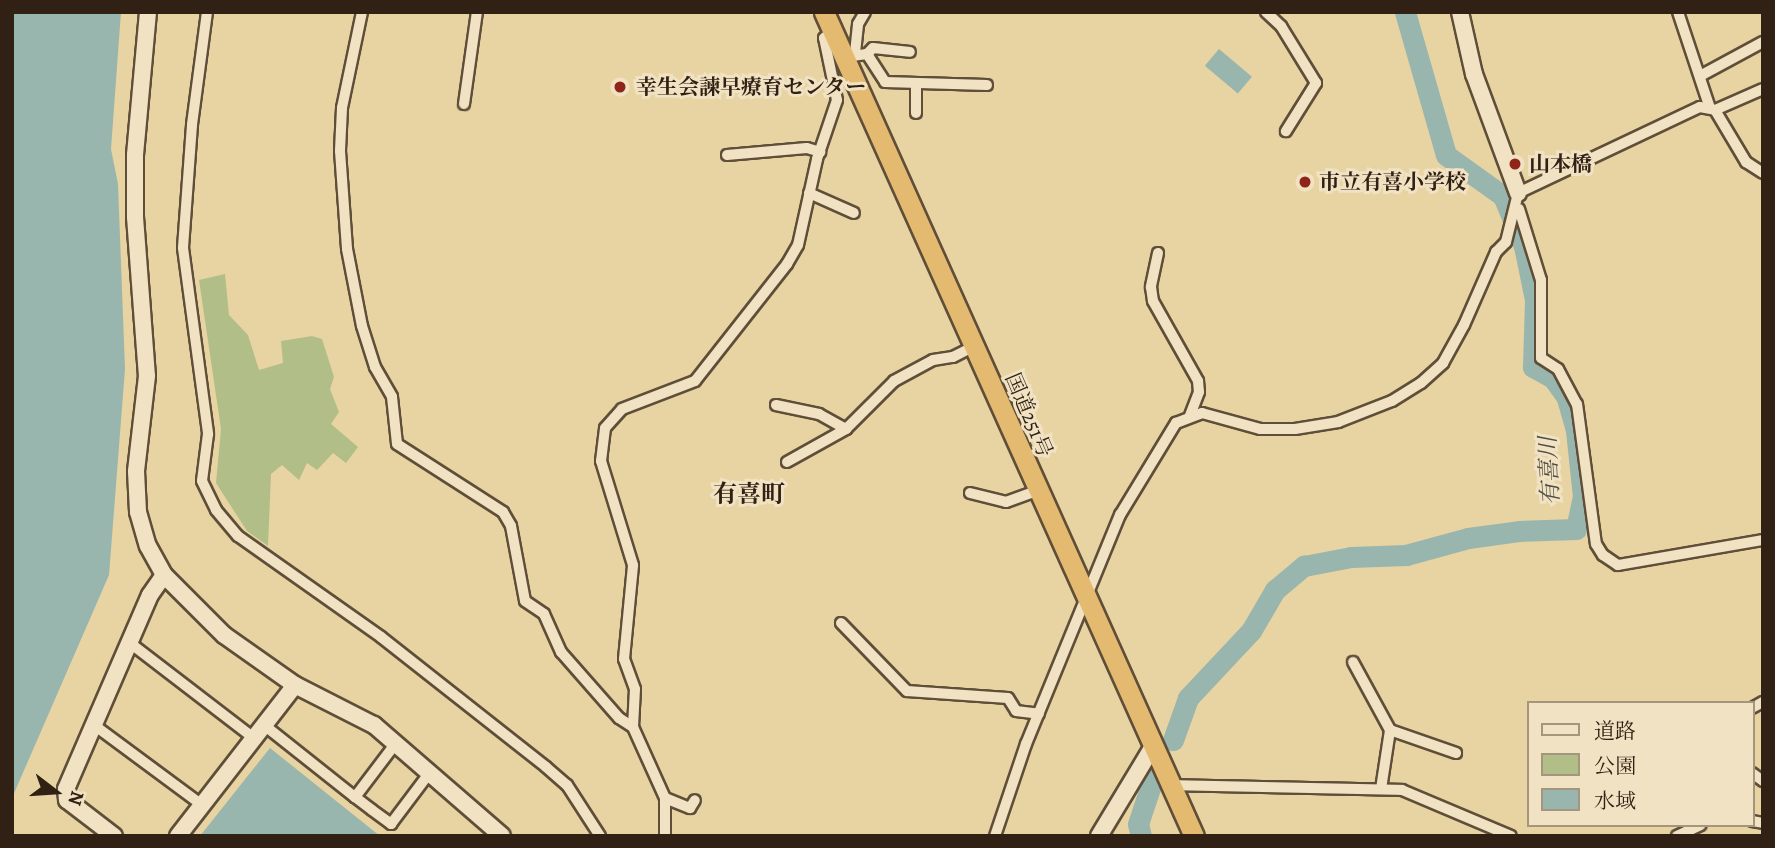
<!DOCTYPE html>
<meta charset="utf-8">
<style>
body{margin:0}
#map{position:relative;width:1775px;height:848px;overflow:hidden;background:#e8d3a2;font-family:Alegreya,"Noto Serif JP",serif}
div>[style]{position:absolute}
.green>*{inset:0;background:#b2be88}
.water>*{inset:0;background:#98b6ad;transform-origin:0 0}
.river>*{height:21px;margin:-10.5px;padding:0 10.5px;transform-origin:10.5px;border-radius:10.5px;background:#98b6ad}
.roads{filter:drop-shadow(2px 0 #5f4e38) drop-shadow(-2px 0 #5f4e38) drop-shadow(0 2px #5f4e38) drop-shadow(0 -2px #5f4e38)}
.street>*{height:10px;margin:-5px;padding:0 5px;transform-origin:5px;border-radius:5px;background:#f0e2c3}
.secondary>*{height:16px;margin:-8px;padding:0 8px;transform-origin:8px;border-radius:8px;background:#f0e2c3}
.highway>*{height:19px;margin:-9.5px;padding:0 9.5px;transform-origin:9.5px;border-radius:9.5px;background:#e4ba71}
.dots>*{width:19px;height:19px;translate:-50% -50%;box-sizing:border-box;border:4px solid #f0e2c3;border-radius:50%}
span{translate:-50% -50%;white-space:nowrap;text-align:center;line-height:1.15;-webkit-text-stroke:6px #f0e2c3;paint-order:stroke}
.poi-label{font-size:21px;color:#312114;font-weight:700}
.left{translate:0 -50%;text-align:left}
.street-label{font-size:21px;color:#312114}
.water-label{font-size:23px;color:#504e42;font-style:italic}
.quarter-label{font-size:24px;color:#312114;font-weight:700}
.frame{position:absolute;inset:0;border:14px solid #312114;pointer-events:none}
.legend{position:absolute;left:1527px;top:701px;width:228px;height:126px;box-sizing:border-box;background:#f0e2c3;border:2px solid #a4957d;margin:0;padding:9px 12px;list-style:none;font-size:21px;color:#312114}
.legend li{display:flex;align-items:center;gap:14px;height:35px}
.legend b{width:35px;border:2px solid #a4957d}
.north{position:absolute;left:21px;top:757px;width:70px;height:70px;-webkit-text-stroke:5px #f0e2c3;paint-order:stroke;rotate:107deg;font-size:19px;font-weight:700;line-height:28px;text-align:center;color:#312114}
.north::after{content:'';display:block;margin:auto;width:24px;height:32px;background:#312114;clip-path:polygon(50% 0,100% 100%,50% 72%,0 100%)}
</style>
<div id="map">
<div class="green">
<i style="clip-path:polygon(225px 274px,229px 315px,248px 335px,259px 370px,283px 363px,281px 341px,312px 336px,322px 339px,334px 377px,330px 389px,339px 412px,331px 424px,358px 447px,346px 463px,333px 453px,317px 470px,307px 463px,299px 480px,282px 465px,271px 474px,268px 546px,247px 531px,216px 483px,221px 429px,199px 280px)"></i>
</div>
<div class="water">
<i style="clip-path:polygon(12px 12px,121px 12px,111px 149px,118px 184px,125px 369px,109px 575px,12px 798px)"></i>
<i style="left:1219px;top:49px;width:43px;height:22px;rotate:40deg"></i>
<i style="clip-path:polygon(270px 748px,380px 836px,200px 836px)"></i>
</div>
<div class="river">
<i style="left:1173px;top:740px;width:45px;rotate:-70.3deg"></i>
<i style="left:1188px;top:698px;width:92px;rotate:-46.8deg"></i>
<i style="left:1251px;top:631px;width:48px;rotate:-59.7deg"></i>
<i style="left:1275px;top:590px;width:38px;rotate:-40deg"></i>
<i style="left:1304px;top:566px;width:48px;rotate:-10.8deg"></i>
<i style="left:1351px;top:557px;width:55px;rotate:-2.1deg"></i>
<i style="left:1406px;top:555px;width:64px;rotate:-15.3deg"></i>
<i style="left:1468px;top:538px;width:51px;rotate:-7.8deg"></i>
<i style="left:1519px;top:531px;width:57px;rotate:-2deg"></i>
<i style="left:1576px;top:529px;width:33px;rotate:-78deg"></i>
<i style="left:1583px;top:497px;width:67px;rotate:-96deg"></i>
<i style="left:1576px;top:430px;width:35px;rotate:-106deg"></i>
<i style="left:1566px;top:396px;width:22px;rotate:-126deg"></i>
<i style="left:1553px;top:378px;width:23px;rotate:-151deg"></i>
<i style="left:1533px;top:367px;width:67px;rotate:-88.3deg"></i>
<i style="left:1535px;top:300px;width:55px;rotate:-101.5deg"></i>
<i style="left:1524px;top:246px;width:54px;rotate:-112.8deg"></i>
<i style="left:1503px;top:196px;width:70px;rotate:-144.3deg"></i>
<i style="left:1446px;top:155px;width:149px;rotate:-106deg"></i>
<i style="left:1141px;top:836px;width:12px;rotate:-104deg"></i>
<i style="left:1138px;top:824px;width:51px;rotate:-71.6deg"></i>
</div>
<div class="roads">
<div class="street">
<i style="left:207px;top:12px;width:114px;rotate:97.6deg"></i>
<i style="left:192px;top:125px;width:123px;rotate:94.2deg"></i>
<i style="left:183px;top:248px;width:188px;rotate:82.3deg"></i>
<i style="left:208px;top:434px;width:47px;rotate:97.3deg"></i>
<i style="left:202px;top:481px;width:32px;rotate:64deg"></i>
<i style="left:216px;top:510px;width:34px;rotate:50deg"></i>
<i style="left:238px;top:536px;width:175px;rotate:35.2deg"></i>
<i style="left:381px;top:637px;width:210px;rotate:38.2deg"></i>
<i style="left:546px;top:767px;width:28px;rotate:41deg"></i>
<i style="left:567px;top:785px;width:61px;rotate:57.1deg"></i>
<i style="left:362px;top:12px;width:98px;rotate:101.8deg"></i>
<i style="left:342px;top:108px;width:43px;rotate:92.7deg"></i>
<i style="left:340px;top:151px;width:98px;rotate:85.9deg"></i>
<i style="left:347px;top:249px;width:78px;rotate:79deg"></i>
<i style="left:362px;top:326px;width:43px;rotate:72.4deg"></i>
<i style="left:375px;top:367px;width:34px;rotate:60deg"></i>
<i style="left:392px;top:397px;width:47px;rotate:83.9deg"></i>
<i style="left:397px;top:444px;width:126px;rotate:32.7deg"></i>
<i style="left:503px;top:512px;width:16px;rotate:60deg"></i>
<i style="left:511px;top:526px;width:76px;rotate:79.4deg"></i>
<i style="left:525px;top:601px;width:23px;rotate:34deg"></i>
<i style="left:544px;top:614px;width:42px;rotate:65.9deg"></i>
<i style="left:561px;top:652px;width:88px;rotate:48.7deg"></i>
<i style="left:619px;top:718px;width:17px;rotate:33deg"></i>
<i style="left:1266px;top:12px;width:21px;rotate:43deg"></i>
<i style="left:1281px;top:26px;width:67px;rotate:58.4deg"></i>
<i style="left:1316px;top:83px;width:57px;rotate:122deg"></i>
<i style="left:1678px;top:12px;width:101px;rotate:71.6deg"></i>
<i style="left:855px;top:53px;width:29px;rotate:-84deg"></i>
<i style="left:858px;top:24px;width:14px;rotate:-60deg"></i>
<i style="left:867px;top:54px;width:8px;rotate:-45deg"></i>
<i style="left:873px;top:48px;width:37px;rotate:6deg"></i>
<i style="left:845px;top:57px;width:22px;rotate:-8deg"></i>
<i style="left:867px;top:54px;width:33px;rotate:57deg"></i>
<i style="left:885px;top:82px;width:102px;rotate:1.7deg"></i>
<i style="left:1700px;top:76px;width:72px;rotate:-28.4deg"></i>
<i style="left:916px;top:84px;width:29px;rotate:90deg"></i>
<i style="left:464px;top:104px;width:93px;rotate:-82deg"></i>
<i style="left:1715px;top:110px;width:52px;rotate:-23.6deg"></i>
<i style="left:727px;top:155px;width:80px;rotate:-5deg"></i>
<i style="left:807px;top:148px;width:14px;rotate:17deg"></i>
<i style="left:809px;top:193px;width:49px;rotate:24deg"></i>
<i style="left:1518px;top:193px;width:201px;rotate:-25.3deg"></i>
<i style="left:1700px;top:107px;width:15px;rotate:11deg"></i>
<i style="left:1715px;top:110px;width:61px;rotate:59.2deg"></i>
<i style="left:1746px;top:162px;width:20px;rotate:33deg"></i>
<i style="left:1519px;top:209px;width:74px;rotate:72.8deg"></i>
<i style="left:1541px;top:280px;width:78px;rotate:90deg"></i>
<i style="left:1541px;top:358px;width:20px;rotate:33deg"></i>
<i style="left:1558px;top:369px;width:40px;rotate:62deg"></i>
<i style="left:1577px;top:404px;width:141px;rotate:82.3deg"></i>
<i style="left:1596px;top:544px;width:13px;rotate:58deg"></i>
<i style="left:1603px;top:555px;width:18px;rotate:34deg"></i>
<i style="left:1618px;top:565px;width:147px;rotate:-9.8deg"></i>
<i style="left:1158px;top:253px;width:35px;rotate:102deg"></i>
<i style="left:1151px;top:287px;width:14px;rotate:82deg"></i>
<i style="left:1153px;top:301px;width:92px;rotate:60.6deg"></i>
<i style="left:1198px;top:381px;width:11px;rotate:85deg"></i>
<i style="left:1199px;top:392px;width:25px;rotate:111deg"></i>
<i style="left:776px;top:405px;width:44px;rotate:11.8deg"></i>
<i style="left:819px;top:414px;width:31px;rotate:29deg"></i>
<i style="left:787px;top:462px;width:68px;rotate:-29.2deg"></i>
<i style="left:846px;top:429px;width:68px;rotate:-45deg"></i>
<i style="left:894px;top:381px;width:44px;rotate:-28.3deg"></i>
<i style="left:933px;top:360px;width:20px;rotate:-9deg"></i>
<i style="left:953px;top:357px;width:25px;rotate:-27deg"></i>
<i style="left:970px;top:493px;width:37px;rotate:14deg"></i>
<i style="left:1006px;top:502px;width:33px;rotate:-20deg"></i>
<i style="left:841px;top:623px;width:95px;rotate:45.9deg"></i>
<i style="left:907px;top:691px;width:101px;rotate:4deg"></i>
<i style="left:1008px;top:698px;width:15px;rotate:58deg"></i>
<i style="left:1016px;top:711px;width:23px;rotate:7deg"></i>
<i style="left:130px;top:643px;width:156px;rotate:37.5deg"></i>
<i style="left:1353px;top:662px;width:77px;rotate:61.4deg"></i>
<i style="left:1752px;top:708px;width:13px;rotate:-29deg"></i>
<i style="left:94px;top:725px;width:134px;rotate:36.5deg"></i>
<i style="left:264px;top:725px;width:116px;rotate:38.4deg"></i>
<i style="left:396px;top:743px;width:68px;rotate:127.2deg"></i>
<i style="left:355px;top:797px;width:21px;rotate:37deg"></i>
<i style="left:372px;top:810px;width:24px;rotate:36deg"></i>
<i style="left:391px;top:824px;width:66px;rotate:-53deg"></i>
<i style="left:1752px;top:773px;width:14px;rotate:36deg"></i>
<i style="left:1171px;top:785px;width:231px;rotate:1.2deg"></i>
<i style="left:1402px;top:790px;width:118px;rotate:22.9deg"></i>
<i style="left:1381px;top:789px;width:60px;rotate:-81.3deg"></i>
<i style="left:1390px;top:730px;width:70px;rotate:19.2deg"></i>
<i style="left:665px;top:798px;width:27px;rotate:22deg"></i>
<i style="left:690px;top:808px;width:9px;rotate:-58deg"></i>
<i style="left:1752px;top:821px;width:11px;rotate:10deg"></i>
<i style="left:665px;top:836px;width:38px;rotate:-90deg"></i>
<i style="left:665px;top:798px;width:78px;rotate:-114.3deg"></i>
<i style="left:633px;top:727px;width:38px;rotate:-87deg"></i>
<i style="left:635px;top:689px;width:32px;rotate:-110deg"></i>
<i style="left:624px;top:659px;width:94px;rotate:-84.5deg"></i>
<i style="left:633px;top:565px;width:109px;rotate:-107.1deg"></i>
<i style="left:601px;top:461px;width:33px;rotate:-83deg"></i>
<i style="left:605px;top:428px;width:25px;rotate:-48deg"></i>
<i style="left:622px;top:409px;width:78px;rotate:-21deg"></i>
<i style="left:695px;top:381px;width:149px;rotate:-51.8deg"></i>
<i style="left:787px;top:264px;width:22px;rotate:-60deg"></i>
<i style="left:798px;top:245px;width:88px;rotate:-77.5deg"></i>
<i style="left:817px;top:159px;width:62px;rotate:-71.3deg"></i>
<i style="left:837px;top:100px;width:63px;rotate:-101.8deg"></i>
<i style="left:824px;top:38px;width:11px;rotate:-41deg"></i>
<i style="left:995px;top:836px;width:97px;rotate:-71.4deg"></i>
<i style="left:1026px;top:744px;width:248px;rotate:-67.7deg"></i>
<i style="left:1120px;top:515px;width:108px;rotate:-58.7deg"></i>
<i style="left:1176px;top:423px;width:28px;rotate:-21deg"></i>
<i style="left:1202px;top:413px;width:60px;rotate:15.4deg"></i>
<i style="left:1260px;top:429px;width:35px"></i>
<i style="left:1295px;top:429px;width:44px;rotate:-9.2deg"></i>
<i style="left:1338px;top:422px;width:58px;rotate:-21.3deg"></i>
<i style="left:1392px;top:401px;width:34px;rotate:-32deg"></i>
<i style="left:1421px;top:383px;width:30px;rotate:-42deg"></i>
<i style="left:1443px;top:363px;width:43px;rotate:-61.1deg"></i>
<i style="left:1464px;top:325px;width:80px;rotate:-66.3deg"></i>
<i style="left:1496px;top:252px;width:14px;rotate:-45deg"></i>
<i style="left:1506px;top:242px;width:50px;rotate:-76.2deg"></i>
<i style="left:1677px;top:836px;width:26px;rotate:-25deg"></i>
</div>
<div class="secondary">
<i style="left:148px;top:12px;width:144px;rotate:95.2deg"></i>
<i style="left:135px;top:155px;width:62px;rotate:90deg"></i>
<i style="left:135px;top:217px;width:159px;rotate:85.7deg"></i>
<i style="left:147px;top:376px;width:96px;rotate:96.6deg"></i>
<i style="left:136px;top:471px;width:41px;rotate:87.2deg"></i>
<i style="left:138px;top:512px;width:35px;rotate:74deg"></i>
<i style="left:148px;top:546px;width:33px;rotate:61deg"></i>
<i style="left:1460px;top:12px;width:64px;rotate:77.3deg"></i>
<i style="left:1474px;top:74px;width:127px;rotate:69.7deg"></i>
<i style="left:114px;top:836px;width:59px;rotate:-142.5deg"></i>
<i style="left:67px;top:800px;width:11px;rotate:-95deg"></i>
<i style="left:66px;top:789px;width:211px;rotate:-66.6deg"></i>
<i style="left:150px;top:595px;width:24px;rotate:-55deg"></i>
<i style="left:164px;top:575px;width:85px;rotate:45deg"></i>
<i style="left:224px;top:635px;width:87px;rotate:35.2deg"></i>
<i style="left:295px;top:685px;width:89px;rotate:26.9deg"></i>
<i style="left:374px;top:725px;width:169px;rotate:40.9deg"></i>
<i style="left:178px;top:836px;width:191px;rotate:-52.2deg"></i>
<i style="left:1099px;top:836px;width:106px;rotate:-58.9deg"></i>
</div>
<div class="highway">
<i style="left:824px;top:12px;width:903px;rotate:65.82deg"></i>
</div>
</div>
<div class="dots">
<i style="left:620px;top:87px;background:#8f2418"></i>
<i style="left:1515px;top:164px;background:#8f2418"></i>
<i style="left:1305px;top:182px;background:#8f2418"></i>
</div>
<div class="poi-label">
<span class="left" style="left:636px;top:87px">幸生会諫早療育センター</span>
<span class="left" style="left:1529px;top:164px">山本橋</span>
<span class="left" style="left:1319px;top:182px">市立有喜小学校</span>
</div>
<div class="street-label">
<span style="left:1029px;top:415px;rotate:67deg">国道251号</span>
</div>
<div class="water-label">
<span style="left:1550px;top:471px;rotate:-93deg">有喜川</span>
</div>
<div class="quarter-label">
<span style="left:749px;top:495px">有喜町</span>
</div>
<div class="frame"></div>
<ul class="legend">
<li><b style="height:9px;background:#f0e2c3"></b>道路</li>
<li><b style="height:19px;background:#b2be88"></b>公園</li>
<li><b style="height:19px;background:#98b6ad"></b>水域</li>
</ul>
<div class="north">N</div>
</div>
